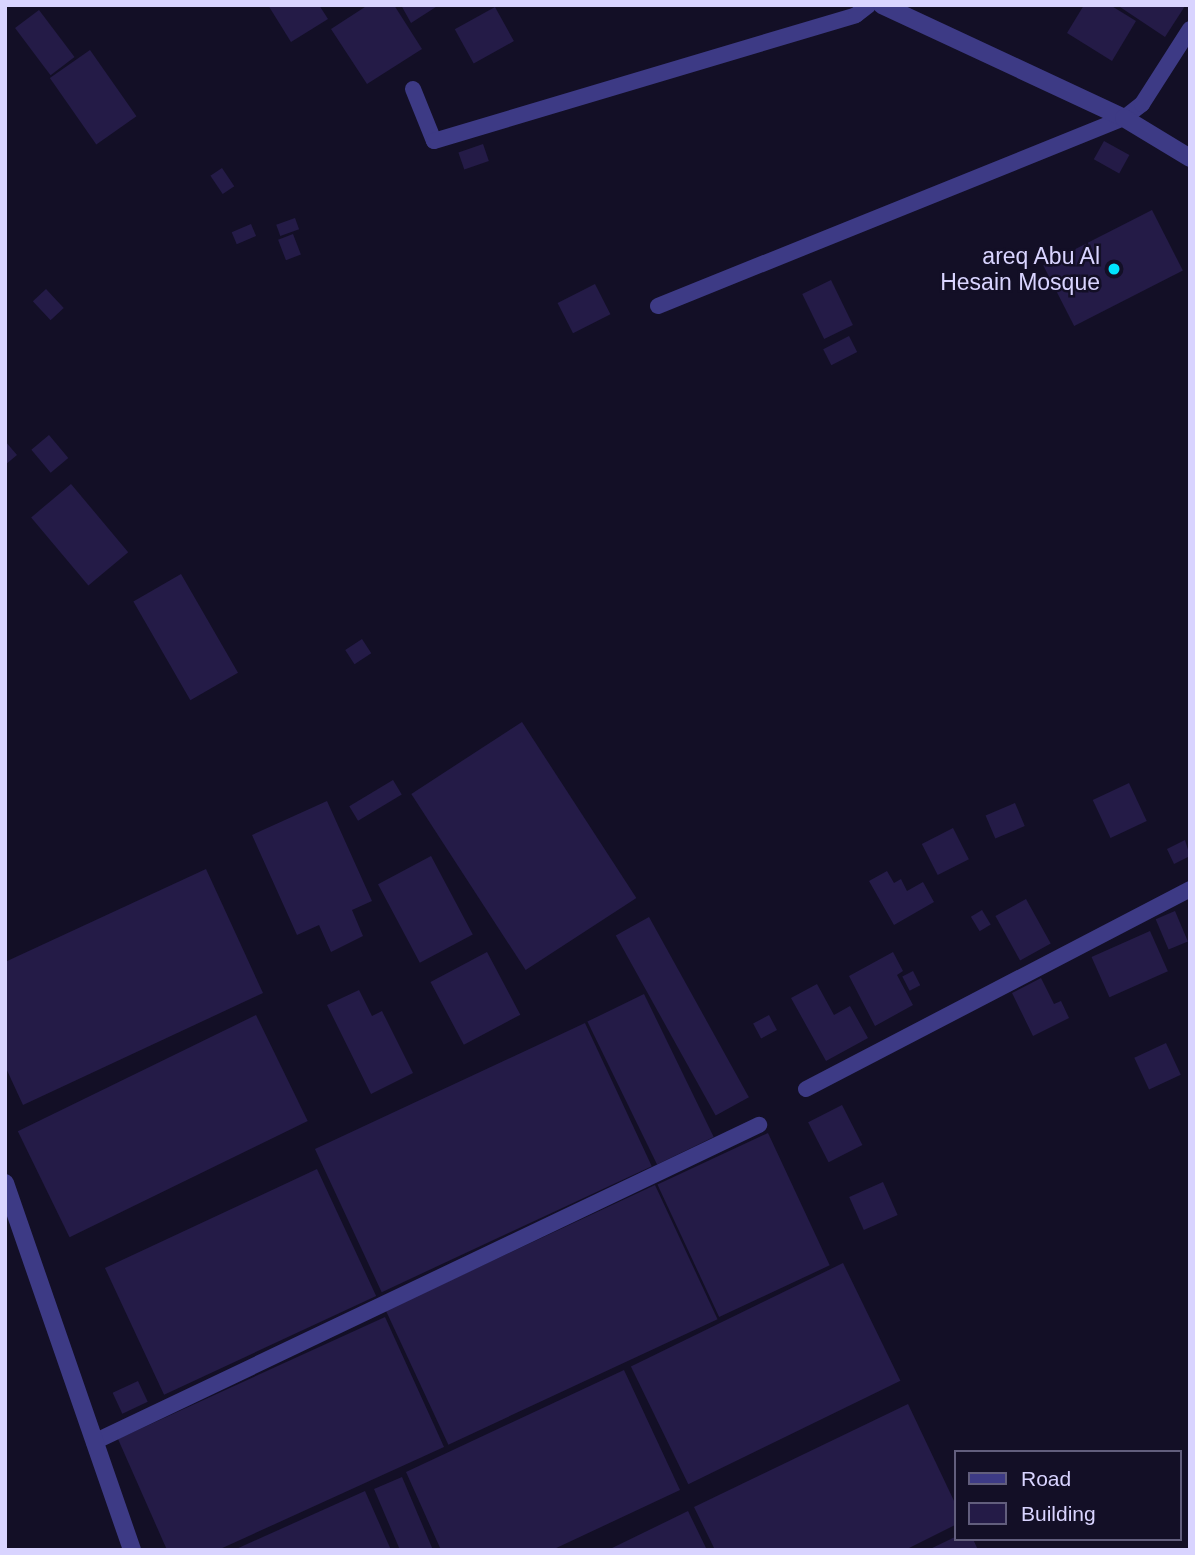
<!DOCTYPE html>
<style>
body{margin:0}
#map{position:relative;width:1195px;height:1555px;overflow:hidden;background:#130f26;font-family:Arial,sans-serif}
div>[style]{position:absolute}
.building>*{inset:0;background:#241b47;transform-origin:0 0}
.service>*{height:16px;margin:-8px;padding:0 8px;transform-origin:8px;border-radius:8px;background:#3d3a85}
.minor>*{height:18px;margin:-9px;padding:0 9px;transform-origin:9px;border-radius:9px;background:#3d3a85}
.dots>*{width:19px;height:19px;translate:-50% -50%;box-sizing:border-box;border:4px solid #130f26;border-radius:50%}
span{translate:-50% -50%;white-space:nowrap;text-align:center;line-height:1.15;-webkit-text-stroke:5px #130f26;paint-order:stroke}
.poi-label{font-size:23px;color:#d9d4ff}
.right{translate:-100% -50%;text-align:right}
.frame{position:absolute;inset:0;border:7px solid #d9d4ff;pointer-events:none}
.legend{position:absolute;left:954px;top:1450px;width:228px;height:91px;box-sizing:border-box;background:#130f26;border:2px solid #625e7d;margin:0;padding:9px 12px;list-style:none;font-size:21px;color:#d9d4ff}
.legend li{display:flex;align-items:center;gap:14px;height:35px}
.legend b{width:35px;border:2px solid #625e7d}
</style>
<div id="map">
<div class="building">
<i style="clip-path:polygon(268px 5px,319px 5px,328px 19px,291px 42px)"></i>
<i style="clip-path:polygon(368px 5px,394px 5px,422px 49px,367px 84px,331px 29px)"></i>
<i style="clip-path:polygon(401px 5px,439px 5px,411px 23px)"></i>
<i style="clip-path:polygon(1084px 5px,1110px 5px,1136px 21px,1112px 61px,1067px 33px)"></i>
<i style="clip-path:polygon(1117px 5px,1184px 5px,1185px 6px,1165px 37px)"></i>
<i style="left:495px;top:7px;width:39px;height:46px;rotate:61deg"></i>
<i style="left:39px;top:10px;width:59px;height:30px;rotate:53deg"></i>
<i style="left:90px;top:50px;width:81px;height:49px;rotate:55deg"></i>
<i style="left:1104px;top:141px;width:29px;height:21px;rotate:29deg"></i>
<i style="left:483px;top:144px;width:18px;height:26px;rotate:71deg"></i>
<i style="left:222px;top:168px;width:22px;height:14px;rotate:56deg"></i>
<i style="left:1152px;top:210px;width:68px;height:122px;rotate:63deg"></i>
<i style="left:295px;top:218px;width:12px;height:20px;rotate:70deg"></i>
<i style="left:251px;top:224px;width:13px;height:21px;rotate:67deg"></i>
<i style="left:293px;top:234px;width:22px;height:16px;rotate:69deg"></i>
<i style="left:831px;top:280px;width:50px;height:32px;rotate:64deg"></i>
<i style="left:595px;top:284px;width:34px;height:42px;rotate:63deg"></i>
<i style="left:46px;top:289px;width:26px;height:18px;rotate:47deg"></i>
<i style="left:849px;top:336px;width:18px;height:29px;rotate:63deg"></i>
<i style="left:49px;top:435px;width:30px;height:23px;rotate:50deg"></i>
<i style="clip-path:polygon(5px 441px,17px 455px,5px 465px)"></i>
<i style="left:71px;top:484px;width:89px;height:52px;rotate:50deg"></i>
<i style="left:181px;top:574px;width:114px;height:55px;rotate:60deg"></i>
<i style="left:362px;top:639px;width:17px;height:20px;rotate:57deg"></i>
<i style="left:522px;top:722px;width:210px;height:132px;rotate:57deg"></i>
<i style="left:393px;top:780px;width:17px;height:51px;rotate:59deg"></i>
<i style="left:1129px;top:783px;width:42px;height:40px;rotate:65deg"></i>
<i style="clip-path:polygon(327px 801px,372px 901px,352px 910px,363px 936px,331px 952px,319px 925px,297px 935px,252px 835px)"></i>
<i style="left:1015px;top:803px;width:25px;height:32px;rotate:67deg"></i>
<i style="left:953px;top:828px;width:35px;height:35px;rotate:63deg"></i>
<i style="clip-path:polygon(1185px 840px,1190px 856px,1174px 864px,1167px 849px)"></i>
<i style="left:431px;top:856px;width:89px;height:60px;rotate:62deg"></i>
<i style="clip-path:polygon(206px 869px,263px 993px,23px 1105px,5px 1066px,5px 962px)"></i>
<i style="clip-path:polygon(887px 871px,894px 883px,901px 879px,907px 891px,923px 882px,934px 902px,894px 925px,869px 881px)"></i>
<i style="left:1026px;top:899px;width:51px;height:35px;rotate:61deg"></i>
<i style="left:982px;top:910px;width:17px;height:13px;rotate:59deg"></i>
<i style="left:1175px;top:911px;width:33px;height:21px;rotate:67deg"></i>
<i style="left:649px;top:917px;width:206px;height:38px;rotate:61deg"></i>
<i style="left:1150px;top:931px;width:44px;height:64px;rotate:66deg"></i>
<i style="left:487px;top:952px;width:71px;height:64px;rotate:62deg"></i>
<i style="clip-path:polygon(893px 952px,903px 971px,897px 975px,913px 1005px,875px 1026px,849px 976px)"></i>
<i style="left:913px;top:971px;width:16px;height:12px;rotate:63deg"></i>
<i style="clip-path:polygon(1041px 978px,1054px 1004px,1061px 1001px,1069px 1018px,1033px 1036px,1012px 993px)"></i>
<i style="clip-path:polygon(817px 984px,834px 1015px,850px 1006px,868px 1038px,826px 1061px,791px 998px)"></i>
<i style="clip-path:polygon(359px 990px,372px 1016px,382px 1011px,413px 1073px,371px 1094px,327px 1005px)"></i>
<i style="left:644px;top:994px;width:159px;height:63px;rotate:64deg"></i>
<i style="left:256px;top:1015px;width:118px;height:265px;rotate:64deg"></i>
<i style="left:769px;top:1015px;width:17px;height:18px;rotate:62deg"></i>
<i style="left:585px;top:1023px;width:158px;height:298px;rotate:65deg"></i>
<i style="left:1166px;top:1043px;width:35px;height:35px;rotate:65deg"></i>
<i style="left:842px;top:1105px;width:45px;height:38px;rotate:63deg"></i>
<i style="left:768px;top:1133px;width:146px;height:122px;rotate:65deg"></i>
<i style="left:317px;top:1169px;width:140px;height:234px;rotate:65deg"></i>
<i style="left:883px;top:1182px;width:36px;height:37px;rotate:66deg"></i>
<i style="left:655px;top:1185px;width:148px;height:297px;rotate:65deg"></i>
<i style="left:843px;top:1263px;width:131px;height:236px;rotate:64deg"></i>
<i style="clip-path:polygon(385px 1317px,444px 1447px,218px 1550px,167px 1550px,118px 1439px)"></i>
<i style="clip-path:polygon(624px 1370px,680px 1490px,552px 1550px,441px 1550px,406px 1472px)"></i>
<i style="left:138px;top:1381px;width:23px;height:28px;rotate:65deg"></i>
<i style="clip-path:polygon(908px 1404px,955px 1503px,955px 1525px,905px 1550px,715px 1550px,694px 1507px)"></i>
<i style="clip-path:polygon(402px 1477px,433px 1550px,400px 1550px,374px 1489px)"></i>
<i style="clip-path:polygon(365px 1491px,391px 1550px,234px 1550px)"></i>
<i style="clip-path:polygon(688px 1511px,707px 1550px,608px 1550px)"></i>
<i style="clip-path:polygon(955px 1537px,955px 1539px,973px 1539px,978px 1550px,928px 1550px)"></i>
</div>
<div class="service">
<i style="left:413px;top:89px;width:56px;rotate:68deg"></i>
<i style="left:434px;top:141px;width:440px;rotate:-16.6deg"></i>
<i style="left:856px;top:15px;width:16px;rotate:-38deg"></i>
<i style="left:658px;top:306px;width:502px;rotate:-21.97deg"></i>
<i style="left:1124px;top:118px;width:23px;rotate:-38deg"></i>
<i style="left:1142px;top:104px;width:89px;rotate:-57.4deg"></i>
<i style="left:806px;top:1089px;width:433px;rotate:-27.5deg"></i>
<i style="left:94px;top:1442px;width:737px;rotate:-25.49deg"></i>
</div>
<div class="minor">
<i style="left:882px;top:5px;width:267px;rotate:25deg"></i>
<i style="left:1124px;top:118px;width:77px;rotate:31.2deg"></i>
<i style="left:5px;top:1183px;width:388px;rotate:70.9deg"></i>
</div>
<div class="dots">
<i style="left:1114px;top:269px;background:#00e5ff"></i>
</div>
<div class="poi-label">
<span class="right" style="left:1100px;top:269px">areq Abu Al<br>Hesain Mosque</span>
</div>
<div class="frame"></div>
<ul class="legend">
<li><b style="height:9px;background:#3d3a85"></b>Road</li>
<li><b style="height:19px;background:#241b47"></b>Building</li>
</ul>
</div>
